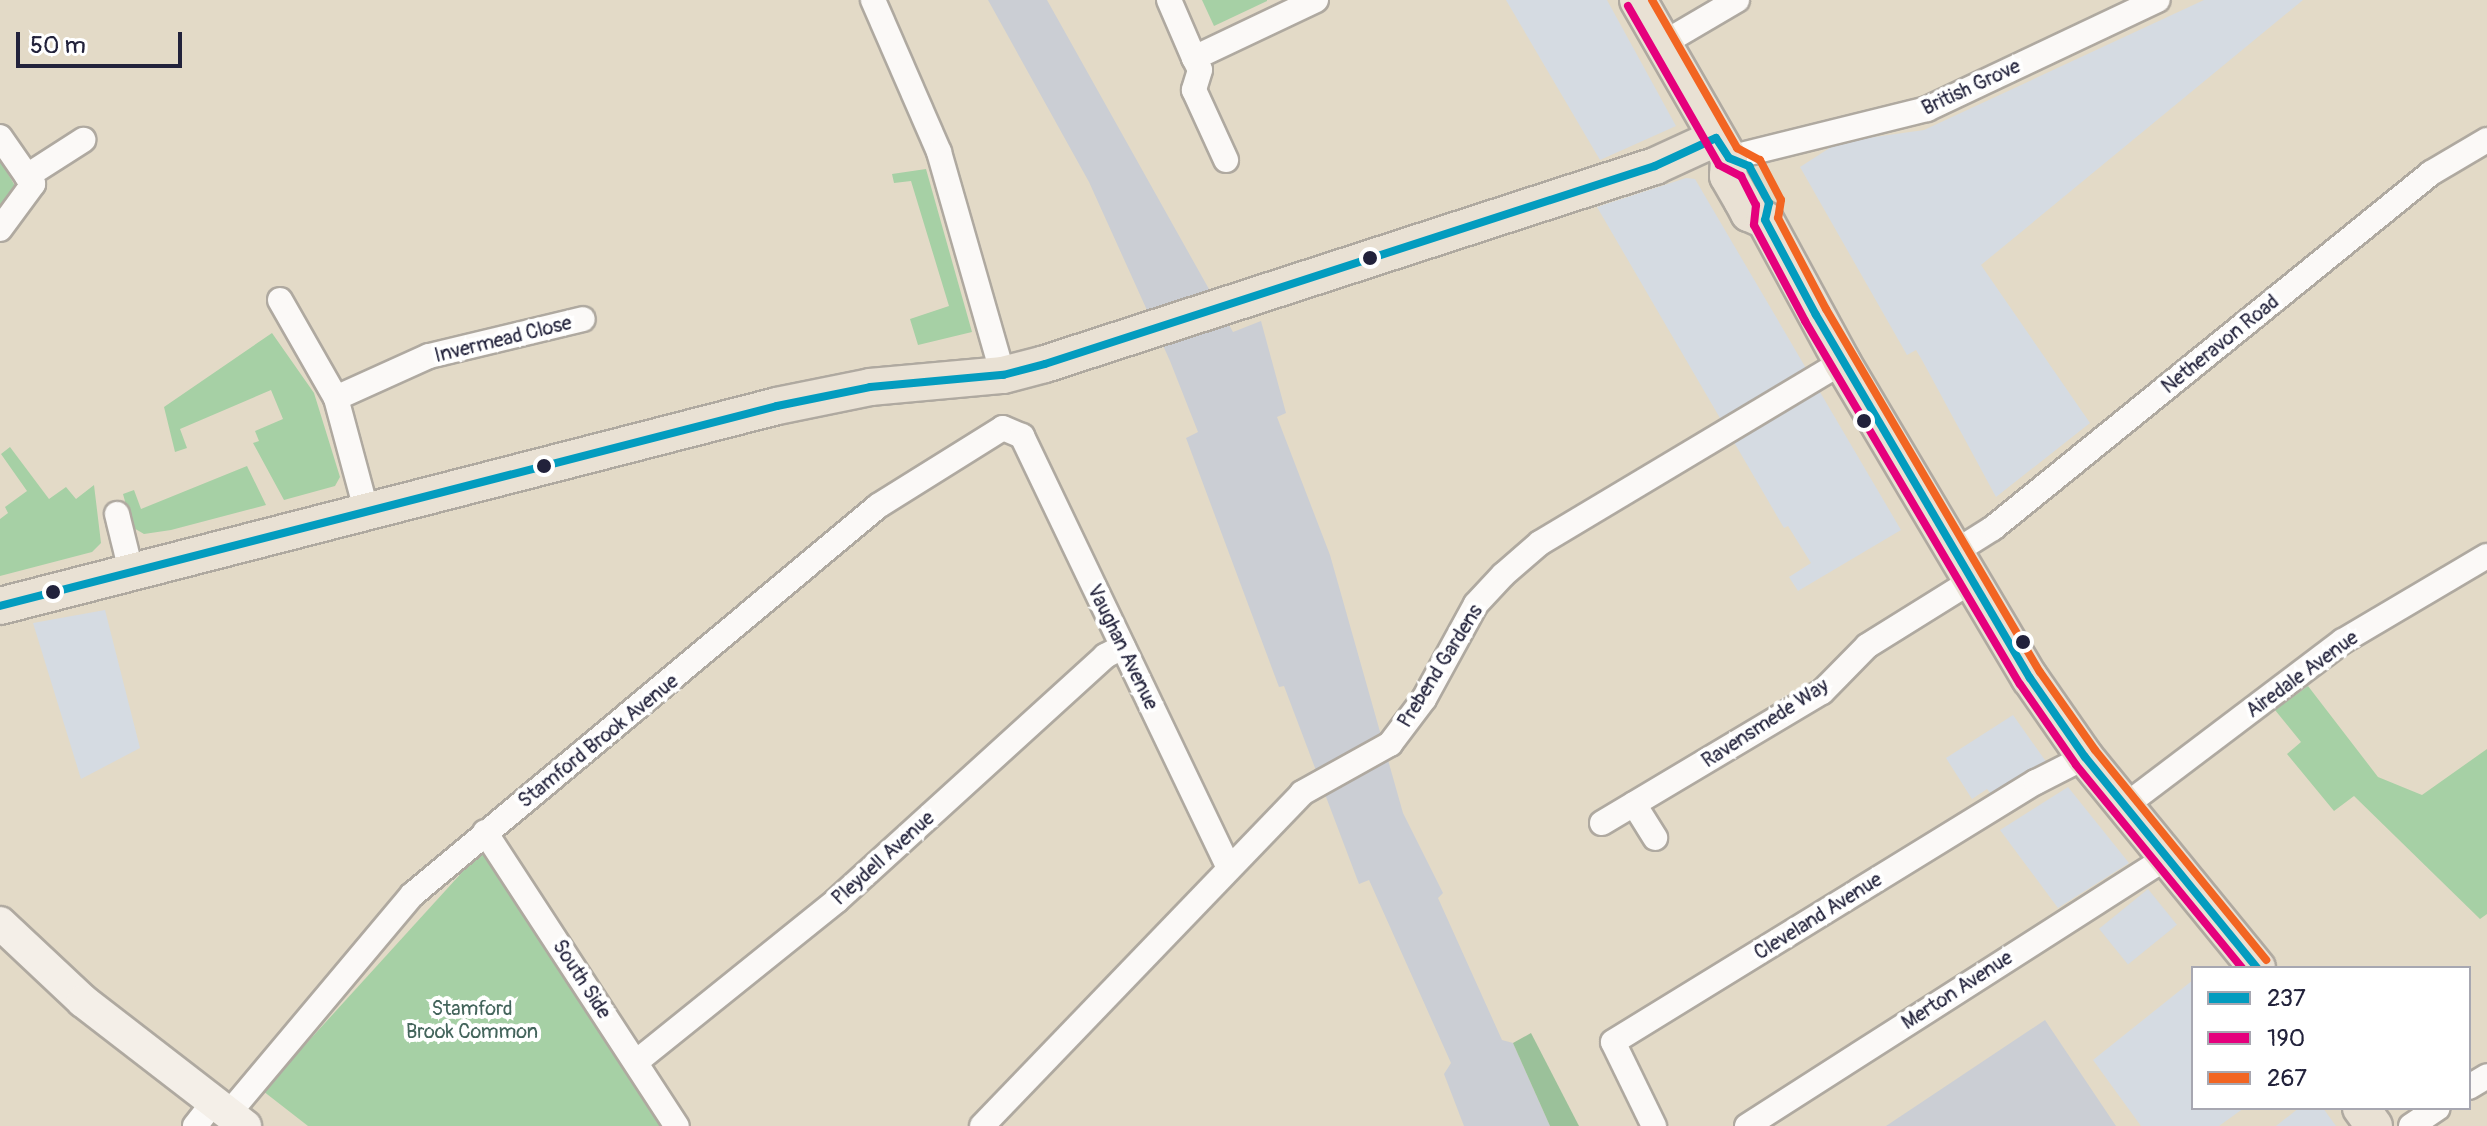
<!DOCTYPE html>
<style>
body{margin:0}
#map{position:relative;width:2487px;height:1126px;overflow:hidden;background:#e3dac7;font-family:Pangolin,sans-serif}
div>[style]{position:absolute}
.built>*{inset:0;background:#d5dbe2;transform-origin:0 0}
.industrial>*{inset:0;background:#cbced4}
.green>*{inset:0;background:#a6d0a5}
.forest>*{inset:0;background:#9bc19a}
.roads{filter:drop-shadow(2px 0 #afa9a0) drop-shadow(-2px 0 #afa9a0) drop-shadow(0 2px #afa9a0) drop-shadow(0 -2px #afa9a0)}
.minor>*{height:24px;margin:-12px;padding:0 12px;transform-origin:12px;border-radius:12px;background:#fbf9f7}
.secondary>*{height:32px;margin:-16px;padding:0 16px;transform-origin:16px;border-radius:16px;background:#f4efe8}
.primary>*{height:36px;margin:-18px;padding:0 18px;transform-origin:18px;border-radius:18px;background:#e9e1d4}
.bus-1>*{height:8px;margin:-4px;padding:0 4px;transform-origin:4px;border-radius:4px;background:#039cbf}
.bus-2>*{height:8px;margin:-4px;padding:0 4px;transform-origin:4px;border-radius:4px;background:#e5007d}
.bus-3>*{height:8px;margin:-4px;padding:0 4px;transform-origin:4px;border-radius:4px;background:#f26522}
.dots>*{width:22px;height:22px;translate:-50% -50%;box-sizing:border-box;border:4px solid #fff;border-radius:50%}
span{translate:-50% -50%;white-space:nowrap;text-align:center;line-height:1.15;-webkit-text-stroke:8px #fff;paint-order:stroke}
.street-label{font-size:20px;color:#22223b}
.park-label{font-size:20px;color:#43645b}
.legend{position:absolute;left:2191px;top:966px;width:280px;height:144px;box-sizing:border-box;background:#fff;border:2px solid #a7a7b1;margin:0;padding:10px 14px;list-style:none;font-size:24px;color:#22223b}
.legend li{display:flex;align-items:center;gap:16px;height:40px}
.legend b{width:40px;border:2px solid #a7a7b1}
.scale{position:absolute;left:16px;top:32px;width:166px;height:36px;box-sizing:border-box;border:4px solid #22223b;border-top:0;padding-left:10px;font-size:24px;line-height:28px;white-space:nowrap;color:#22223b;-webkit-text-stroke:6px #fff;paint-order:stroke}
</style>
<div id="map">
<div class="built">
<i style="clip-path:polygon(1506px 0,1607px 0,1676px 126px,1600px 160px)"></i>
<i style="clip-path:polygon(2204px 0,2303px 0,1981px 265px,2090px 423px,1996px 497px,1922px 360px,1916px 350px,1907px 355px,1800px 167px,1839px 142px,1924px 130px)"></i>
<i style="clip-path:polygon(1686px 178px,1695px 179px,1901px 530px,1798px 591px,1789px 577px,1811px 563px,1788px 526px,1784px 528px,1597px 207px)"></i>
<i style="clip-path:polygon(105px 610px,140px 748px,81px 779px,33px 623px)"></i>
<i style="clip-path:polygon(2013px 715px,2047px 763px,1991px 794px,1987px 789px,1972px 799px,1946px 758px)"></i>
<i style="clip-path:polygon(2068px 787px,2129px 863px,2058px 908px,2000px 830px)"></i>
<i style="left:2148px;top:889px;width:46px;height:63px;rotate:51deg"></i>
<i style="clip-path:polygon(2193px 980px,2193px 1108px,2244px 1108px,2219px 1126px,2141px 1126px,2093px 1060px)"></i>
<i style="clip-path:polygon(2299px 1108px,2323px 1108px,2336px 1126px,2276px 1126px)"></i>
</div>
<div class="industrial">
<i style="clip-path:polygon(988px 0,1047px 0,1233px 332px,1261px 321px,1286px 413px,1277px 417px,1330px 555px,1403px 813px,1443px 893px,1438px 898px,1502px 1040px,1513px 1043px,1550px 1126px,1464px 1126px,1444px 1074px,1451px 1063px,1369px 880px,1359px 884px,1284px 686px,1279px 687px,1186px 438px,1198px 432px,1170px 361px,1089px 182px)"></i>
<i style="clip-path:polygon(2045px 1020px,2116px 1126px,1885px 1126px,1886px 1126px)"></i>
</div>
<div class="green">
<i style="clip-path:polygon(1202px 0,1267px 0,1267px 1px,1214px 26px)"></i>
<i style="clip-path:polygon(0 160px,18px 191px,0 208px)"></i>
<i style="clip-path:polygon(926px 169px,972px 332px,918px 345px,910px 319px,949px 306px,911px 181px,894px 183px,892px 174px)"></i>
<i style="clip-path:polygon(272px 333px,314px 393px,340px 477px,335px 486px,284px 500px,253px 443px,259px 441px,255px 431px,283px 419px,271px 390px,180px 429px,187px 448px,175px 452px,164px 407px)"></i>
<i style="clip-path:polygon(10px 447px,49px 499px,66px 487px,76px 499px,94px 485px,101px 543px,92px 552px,0 576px,0 519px,8px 513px,5px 507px,27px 491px,1px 454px)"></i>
<i style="clip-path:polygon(247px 466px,266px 505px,171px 530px,144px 534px,132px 527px,123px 494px,134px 490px,141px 509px)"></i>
<i style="clip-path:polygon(2308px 686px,2378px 777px,2422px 795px,2487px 749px,2487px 914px,2480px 919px,2354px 796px,2334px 811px,2287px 754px,2301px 742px,2275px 710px)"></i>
<i style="clip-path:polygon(486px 846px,667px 1126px,308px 1126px,263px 1091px)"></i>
</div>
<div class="forest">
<i style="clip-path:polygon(1531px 1033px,1579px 1126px,1550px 1126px,1513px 1043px)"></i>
</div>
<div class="roads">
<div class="minor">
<i style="left:873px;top:0;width:166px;rotate:66.5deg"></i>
<i style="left:939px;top:152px;width:232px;rotate:74deg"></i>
<i style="left:1169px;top:0;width:63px;rotate:66.7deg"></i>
<i style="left:1194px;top:58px;width:135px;rotate:-25.4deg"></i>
<i style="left:1662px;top:44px;width:87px;rotate:-30.4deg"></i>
<i style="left:1194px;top:58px;width:13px;rotate:63deg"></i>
<i style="left:1200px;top:70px;width:21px;rotate:107deg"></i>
<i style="left:1194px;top:90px;width:77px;rotate:65.4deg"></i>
<i style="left:0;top:137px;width:47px;rotate:55.3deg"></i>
<i style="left:1729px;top:158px;width:204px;rotate:-13.9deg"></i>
<i style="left:1927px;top:109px;width:255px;rotate:-25.3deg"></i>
<i style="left:0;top:229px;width:56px;rotate:-53.7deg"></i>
<i style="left:33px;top:184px;width:10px;rotate:-127deg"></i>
<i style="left:27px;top:176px;width:67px;rotate:-32.7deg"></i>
<i style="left:280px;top:300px;width:113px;rotate:60.3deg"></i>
<i style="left:336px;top:398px;width:115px;rotate:74.9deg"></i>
<i style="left:336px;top:398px;width:102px;rotate:-24.3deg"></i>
<i style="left:429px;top:356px;width:158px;rotate:-13.5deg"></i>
<i style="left:117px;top:514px;width:59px;rotate:76.2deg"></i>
<i style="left:1955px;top:552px;width:45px;rotate:-32.3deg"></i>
<i style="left:1993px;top:528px;width:564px;rotate:-39.02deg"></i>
<i style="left:2431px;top:173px;width:65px;rotate:-30.5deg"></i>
<i style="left:1634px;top:804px;width:40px;rotate:58deg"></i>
<i style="left:2126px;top:805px;width:272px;rotate:-37.1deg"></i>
<i style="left:2343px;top:641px;width:167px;rotate:-30.6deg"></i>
<i style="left:1602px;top:823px;width:256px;rotate:-30.8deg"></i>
<i style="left:1822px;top:692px;width:64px;rotate:-45.6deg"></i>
<i style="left:1867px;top:646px;width:121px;rotate:-31.9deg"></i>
<i style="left:485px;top:832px;width:351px;rotate:56.9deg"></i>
<i style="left:636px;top:1062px;width:257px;rotate:-38.8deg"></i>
<i style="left:836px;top:901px;width:364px;rotate:-42.3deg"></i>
<i style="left:1105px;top:656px;width:20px;rotate:-27deg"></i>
<i style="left:2469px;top:1087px;width:21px;rotate:-31deg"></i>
<i style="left:229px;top:1113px;width:285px;rotate:-50deg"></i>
<i style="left:412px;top:895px;width:607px;rotate:-39.85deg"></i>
<i style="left:878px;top:506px;width:147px;rotate:-32deg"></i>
<i style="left:1003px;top:428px;width:21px;rotate:23deg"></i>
<i style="left:1022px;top:436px;width:477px;rotate:64.4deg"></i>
<i style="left:195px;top:1126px;width:31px;rotate:-52deg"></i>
<i style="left:982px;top:1126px;width:462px;rotate:-46.1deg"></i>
<i style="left:1302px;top:793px;width:101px;rotate:-29.1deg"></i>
<i style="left:1390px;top:744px;width:56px;rotate:-52.9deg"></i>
<i style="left:1424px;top:699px;width:108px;rotate:-61.3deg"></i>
<i style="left:1476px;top:604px;width:40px;rotate:-47deg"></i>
<i style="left:1503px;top:575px;width:49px;rotate:-40.9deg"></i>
<i style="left:1540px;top:543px;width:352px;rotate:-30.9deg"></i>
<i style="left:1654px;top:1126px;width:93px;rotate:-116deg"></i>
<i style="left:1613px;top:1042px;width:497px;rotate:-31.6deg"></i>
<i style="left:2036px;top:782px;width:55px;rotate:-27deg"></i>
<i style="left:1747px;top:1126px;width:501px;rotate:-32.61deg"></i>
<i style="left:2411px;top:1126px;width:32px;rotate:-34deg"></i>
</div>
<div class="secondary">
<i style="left:0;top:923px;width:114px;rotate:43.2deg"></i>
<i style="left:83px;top:1001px;width:205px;rotate:37.7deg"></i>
</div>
<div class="primary">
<i style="left:1638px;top:0;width:182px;rotate:60.1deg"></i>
<i style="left:1729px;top:158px;width:18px;rotate:93deg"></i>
<i style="left:1728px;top:176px;width:28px;rotate:60deg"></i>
<i style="left:1742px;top:200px;width:15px;rotate:62deg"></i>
<i style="left:1749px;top:213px;width:17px;rotate:24deg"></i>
<i style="left:1765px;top:220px;width:162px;rotate:61.5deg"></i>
<i style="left:1842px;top:362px;width:368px;rotate:59.3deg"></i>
<i style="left:2030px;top:678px;width:96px;rotate:55.2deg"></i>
<i style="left:2085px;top:757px;width:272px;rotate:50.8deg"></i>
<i style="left:0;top:606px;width:802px;rotate:-14.43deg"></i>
<i style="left:777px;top:406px;width:95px;rotate:-11.5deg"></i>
<i style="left:870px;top:387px;width:134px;rotate:-5.2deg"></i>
<i style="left:1003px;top:375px;width:43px;rotate:-14.7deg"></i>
<i style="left:1045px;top:364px;width:641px;rotate:-17.98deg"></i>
<i style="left:1655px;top:166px;width:67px;rotate:-24.7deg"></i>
<i style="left:2361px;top:1108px;width:22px;rotate:54deg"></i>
</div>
</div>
<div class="bus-1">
<i style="left:1716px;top:138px;width:24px;rotate:57deg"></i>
<i style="left:1729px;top:158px;width:22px;rotate:22deg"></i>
<i style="left:1749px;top:166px;width:42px;rotate:61.6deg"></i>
<i style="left:1769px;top:203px;width:17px;rotate:103deg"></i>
<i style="left:1765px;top:220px;width:108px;rotate:61.8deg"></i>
<i style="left:1816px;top:315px;width:421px;rotate:59.5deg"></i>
<i style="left:2030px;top:678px;width:96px;rotate:55.2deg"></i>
<i style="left:2085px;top:757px;width:272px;rotate:50.8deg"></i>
<i style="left:0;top:606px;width:802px;rotate:-14.43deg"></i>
<i style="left:777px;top:406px;width:95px;rotate:-11.5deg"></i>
<i style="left:870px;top:387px;width:134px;rotate:-5.2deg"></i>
<i style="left:1003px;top:375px;width:43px;rotate:-14.7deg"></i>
<i style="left:1045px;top:364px;width:641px;rotate:-17.98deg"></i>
<i style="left:1655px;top:166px;width:67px;rotate:-24.7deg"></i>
</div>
<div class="bus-2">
<i style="left:1628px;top:6px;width:183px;rotate:60.2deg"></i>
<i style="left:1719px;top:165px;width:25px;rotate:27deg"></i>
<i style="left:1741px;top:176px;width:33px;rotate:63deg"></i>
<i style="left:1756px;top:205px;width:20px;rotate:96deg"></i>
<i style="left:1754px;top:225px;width:109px;rotate:62deg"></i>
<i style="left:1805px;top:321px;width:422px;rotate:59.4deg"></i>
<i style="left:2020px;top:684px;width:98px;rotate:55.3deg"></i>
<i style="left:2076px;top:765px;width:262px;rotate:50.7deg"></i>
</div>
<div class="bus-3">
<i style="left:1652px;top:0;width:171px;rotate:60.1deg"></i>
<i style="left:1737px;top:148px;width:26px;rotate:28deg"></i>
<i style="left:1760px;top:160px;width:45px;rotate:62.3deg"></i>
<i style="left:1781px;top:200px;width:18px;rotate:99deg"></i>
<i style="left:1778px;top:218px;width:103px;rotate:62.2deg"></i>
<i style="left:1826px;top:309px;width:421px;rotate:59.5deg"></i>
<i style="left:2040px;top:672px;width:95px;rotate:54.8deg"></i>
<i style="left:2095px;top:750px;width:271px;rotate:50.8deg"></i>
</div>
<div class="dots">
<i style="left:1370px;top:258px;background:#22223b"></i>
<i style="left:1864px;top:421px;background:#22223b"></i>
<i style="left:544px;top:466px;background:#22223b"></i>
<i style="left:53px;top:592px;background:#22223b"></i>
<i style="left:2023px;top:642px;background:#22223b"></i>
</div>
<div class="street-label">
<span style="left:1971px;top:87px;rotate:-25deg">British Grove</span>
<span style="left:503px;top:339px;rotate:-14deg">Invermead Close</span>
<span style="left:2220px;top:344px;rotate:-39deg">Netheravon Road</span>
<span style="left:1123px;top:647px;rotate:64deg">Vaughan Avenue</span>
<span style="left:1440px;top:666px;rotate:-58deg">Prebend Gardens</span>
<span style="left:2302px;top:674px;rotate:-36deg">Airedale Avenue</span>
<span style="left:1765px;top:723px;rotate:-33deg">Ravensmede Way</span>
<span style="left:598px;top:741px;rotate:-39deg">Stamford Brook Avenue</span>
<span style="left:883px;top:858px;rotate:-42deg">Pleydell Avenue</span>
<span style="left:1818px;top:916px;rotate:-32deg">Cleveland Avenue</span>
<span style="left:582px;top:979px;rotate:57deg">South Side</span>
<span style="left:1957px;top:990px;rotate:-33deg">Merton Avenue</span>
</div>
<div class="park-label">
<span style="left:472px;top:1020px">Stamford<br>Brook Common</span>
</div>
<ul class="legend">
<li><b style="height:10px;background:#039cbf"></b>237</li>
<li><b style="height:10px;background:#e5007d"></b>190</li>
<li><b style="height:10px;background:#f26522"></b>267</li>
</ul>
<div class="scale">50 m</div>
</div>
